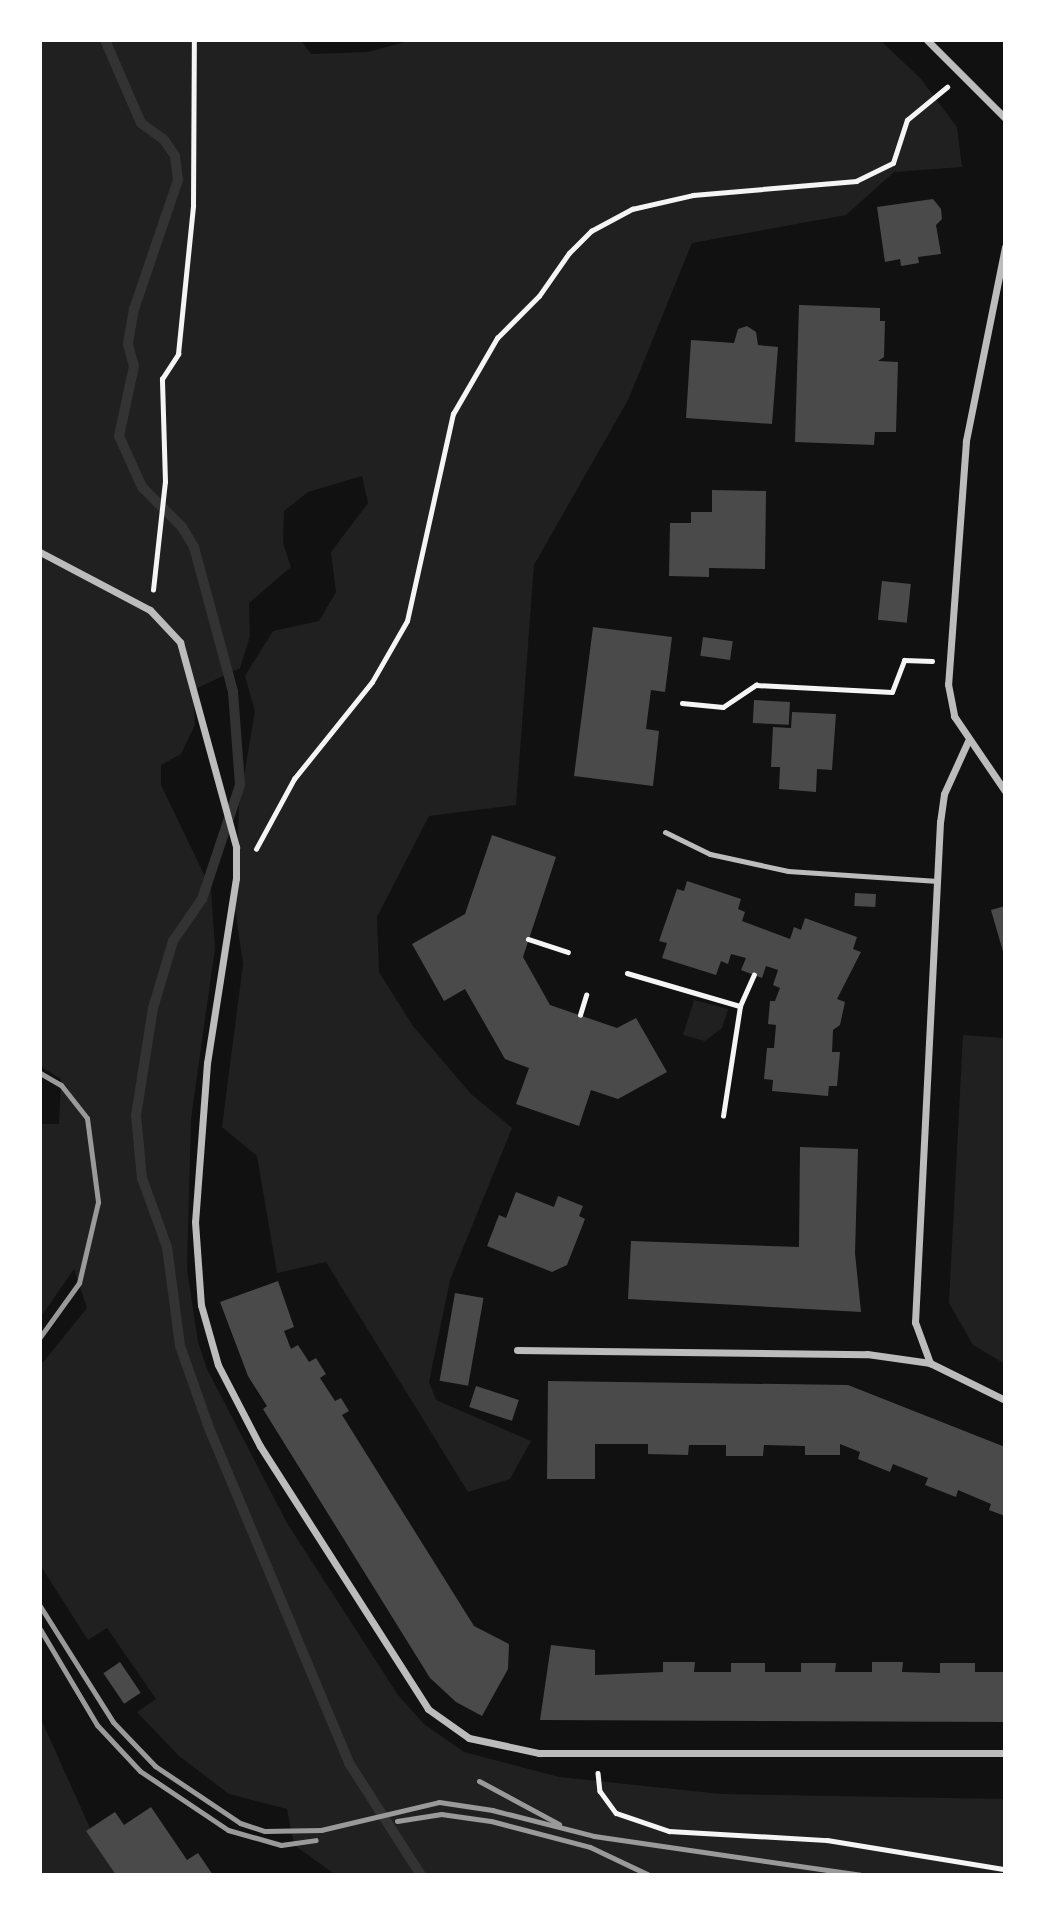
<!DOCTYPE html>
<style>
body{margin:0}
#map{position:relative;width:1045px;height:1915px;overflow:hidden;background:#111;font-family:Cabin,sans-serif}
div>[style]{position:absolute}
.green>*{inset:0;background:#202020}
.stream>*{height:10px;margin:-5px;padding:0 5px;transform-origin:5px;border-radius:5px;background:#333}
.building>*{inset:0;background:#4a4a4a;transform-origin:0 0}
.path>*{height:4.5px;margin:-2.25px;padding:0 2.25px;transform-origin:2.25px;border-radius:2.25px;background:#f5f5f5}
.service>*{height:5px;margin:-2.5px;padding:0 2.5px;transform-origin:2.5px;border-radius:2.5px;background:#bcbcbc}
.minor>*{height:7px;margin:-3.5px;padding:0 3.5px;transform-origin:3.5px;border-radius:3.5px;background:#bcbcbc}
.rail>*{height:5px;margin:-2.5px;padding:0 2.5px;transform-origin:2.5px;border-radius:2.5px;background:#9a9a9a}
span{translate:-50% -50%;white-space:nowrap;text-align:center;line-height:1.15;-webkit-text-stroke:5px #fff;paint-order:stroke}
.frame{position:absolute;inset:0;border:42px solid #fff;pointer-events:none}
</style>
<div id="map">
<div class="green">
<i style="clip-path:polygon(40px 40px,301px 40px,311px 54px,368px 52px,412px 40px,880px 40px,920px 78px,957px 127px,962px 167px,894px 172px,846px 215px,692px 243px,628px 400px,534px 565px,516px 805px,429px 816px,377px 917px,379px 972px,413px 1026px,471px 1094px,512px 1128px,450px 1280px,429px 1382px,436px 1400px,531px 1441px,510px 1479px,468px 1492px,326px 1262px,277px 1273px,257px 1156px,222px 1127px,243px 964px,235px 909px,239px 806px,255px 711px,245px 676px,273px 631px,319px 621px,336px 592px,331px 552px,368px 503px,362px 476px,308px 492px,284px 511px,283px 543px,291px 567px,249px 603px,250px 636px,240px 668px,193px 690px,195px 725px,181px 754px,161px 765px,161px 785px,211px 889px,215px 948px,191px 1119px,187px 1269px,198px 1342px,207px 1369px,287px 1523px,398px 1695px,424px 1724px,464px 1752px,559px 1777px,721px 1794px,1005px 1799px,1005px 1875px,336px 1875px,294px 1845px,287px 1809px,229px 1794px,179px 1756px,137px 1712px,156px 1699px,107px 1628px,88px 1640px,40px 1565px,40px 1366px,87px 1308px,74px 1269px,40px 1318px,40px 1124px,59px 1124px,61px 1079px,40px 1066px)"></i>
<i style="clip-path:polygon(694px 1000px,728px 1009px,722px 1028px,705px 1041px,683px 1035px)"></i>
<i style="clip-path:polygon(963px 1035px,1005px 1038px,1005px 1364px,973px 1345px,949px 1303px)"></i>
<i style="clip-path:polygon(40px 1717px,90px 1828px,116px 1875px,40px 1875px)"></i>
</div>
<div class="stream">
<i style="left:105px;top:40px;width:90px;rotate:66.6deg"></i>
<i style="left:141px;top:123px;width:29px;rotate:36deg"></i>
<i style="left:164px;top:140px;width:19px;rotate:55deg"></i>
<i style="left:175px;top:156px;width:24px;rotate:83deg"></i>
<i style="left:178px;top:180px;width:136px;rotate:108.8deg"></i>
<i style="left:134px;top:309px;width:36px;rotate:100deg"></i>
<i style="left:128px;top:344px;width:23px;rotate:75deg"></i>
<i style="left:134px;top:366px;width:72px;rotate:102.1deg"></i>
<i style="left:119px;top:436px;width:56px;rotate:65.7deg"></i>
<i style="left:142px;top:487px;width:57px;rotate:45deg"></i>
<i style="left:182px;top:527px;width:23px;rotate:59deg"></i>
<i style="left:194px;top:547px;width:150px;rotate:74.9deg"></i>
<i style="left:233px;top:692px;width:93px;rotate:85.7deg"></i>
<i style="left:240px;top:785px;width:120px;rotate:108.4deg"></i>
<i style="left:202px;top:899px;width:51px;rotate:124.6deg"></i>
<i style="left:173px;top:941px;width:70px;rotate:106.6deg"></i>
<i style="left:153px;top:1008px;width:108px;rotate:99deg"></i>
<i style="left:136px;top:1115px;width:63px;rotate:84.6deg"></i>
<i style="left:142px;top:1178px;width:73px;rotate:70.1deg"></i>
<i style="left:167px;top:1247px;width:100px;rotate:82.5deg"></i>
<i style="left:180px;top:1346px;width:87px;rotate:70.5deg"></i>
<i style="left:209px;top:1428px;width:363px;rotate:67.3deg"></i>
<i style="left:349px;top:1763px;width:133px;rotate:57.3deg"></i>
</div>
<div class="building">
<i style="clip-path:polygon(933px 199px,941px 209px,942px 219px,936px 225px,941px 254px,918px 257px,919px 263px,901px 266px,900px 259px,885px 262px,877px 207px)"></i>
<i style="clip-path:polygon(799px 305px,880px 308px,880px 321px,885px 321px,884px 357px,878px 361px,898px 362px,896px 432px,875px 432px,874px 445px,795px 442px)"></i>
<i style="clip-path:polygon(747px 326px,756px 332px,758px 345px,778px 347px,772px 424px,686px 418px,691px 340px,734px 343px,738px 329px)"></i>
<i style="clip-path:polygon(712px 490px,766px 491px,765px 569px,709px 568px,709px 577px,669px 576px,670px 523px,691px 523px,691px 512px,712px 512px)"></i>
<i style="left:882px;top:581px;width:29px;height:39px;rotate:6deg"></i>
<i style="clip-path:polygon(593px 627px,672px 637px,665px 692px,651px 690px,646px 729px,659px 731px,653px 786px,574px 776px)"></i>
<i style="left:703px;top:637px;width:30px;height:19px;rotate:8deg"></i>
<i style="left:754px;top:700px;width:36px;height:23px;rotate:3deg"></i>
<i style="clip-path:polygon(792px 712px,836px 714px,832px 770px,817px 769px,816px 792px,779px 789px,780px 767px,771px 767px,773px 727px,791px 728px)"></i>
<i style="clip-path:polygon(492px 835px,556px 857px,523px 957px,550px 1005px,617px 1028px,636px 1018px,667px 1072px,618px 1099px,591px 1090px,579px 1126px,516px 1104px,529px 1068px,505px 1059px,465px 989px,444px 1001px,412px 944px,465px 914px)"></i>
<i style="clip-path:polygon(687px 881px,741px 899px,738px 909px,745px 912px,742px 921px,790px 939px,794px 927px,801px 930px,805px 918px,857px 937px,853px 949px,861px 952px,837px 999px,845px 1002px,840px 1025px,833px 1030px,832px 1052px,840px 1052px,837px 1086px,829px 1086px,828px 1096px,772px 1091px,773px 1080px,764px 1079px,767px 1048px,774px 1048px,776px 1025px,768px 1024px,770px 1001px,775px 1001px,780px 988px,773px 985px,778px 970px,766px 966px,762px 978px,741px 970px,746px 958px,731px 954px,728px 964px,721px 961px,716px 975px,662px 958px,667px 943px,659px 941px,677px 889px,684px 891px)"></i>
<i style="left:855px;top:893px;width:21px;height:13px;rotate:3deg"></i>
<i style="clip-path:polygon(1005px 906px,1005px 954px,1004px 955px,991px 910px)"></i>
<i style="clip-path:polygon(800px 1147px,858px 1149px,855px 1253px,861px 1312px,628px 1299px,631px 1241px,799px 1247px)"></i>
<i style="clip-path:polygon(516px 1192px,554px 1207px,558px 1196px,583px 1206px,579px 1216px,585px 1219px,567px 1265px,552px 1272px,487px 1246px,499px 1215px,506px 1218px)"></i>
<i style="clip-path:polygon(278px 1281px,294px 1327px,284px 1331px,291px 1349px,298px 1345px,309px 1362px,316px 1358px,326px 1374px,320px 1378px,335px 1401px,341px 1398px,349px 1411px,342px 1415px,474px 1626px,509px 1644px,508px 1669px,482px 1716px,456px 1702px,430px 1678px,263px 1409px,267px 1406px,248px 1376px,220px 1302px)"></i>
<i style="left:455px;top:1293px;width:29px;height:89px;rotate:10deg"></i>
<i style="clip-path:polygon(548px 1381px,848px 1385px,1005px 1447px,1005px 1516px,989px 1510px,991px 1504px,958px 1490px,956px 1497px,925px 1485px,928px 1478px,893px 1464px,890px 1472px,858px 1459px,860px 1452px,840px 1444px,840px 1455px,805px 1455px,805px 1446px,764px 1445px,763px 1456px,726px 1456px,726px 1445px,689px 1445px,688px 1455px,648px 1454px,648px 1444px,595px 1444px,595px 1479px,547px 1479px)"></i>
<i style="left:476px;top:1386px;width:45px;height:22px;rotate:18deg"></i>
<i style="clip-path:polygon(551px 1645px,595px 1650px,595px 1675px,663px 1672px,663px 1662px,695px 1662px,694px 1672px,731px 1672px,731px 1663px,765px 1663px,765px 1672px,801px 1672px,801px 1663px,836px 1663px,835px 1672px,872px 1672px,872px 1662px,903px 1662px,902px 1672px,940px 1673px,940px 1663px,975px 1663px,975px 1672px,1005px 1672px,1005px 1722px,540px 1720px)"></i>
<i style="left:120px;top:1662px;width:37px;height:20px;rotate:56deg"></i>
<i style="clip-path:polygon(151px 1807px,187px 1860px,198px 1853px,213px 1875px,116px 1875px,86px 1831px,115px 1812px,124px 1825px)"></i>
</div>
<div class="path">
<i style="left:153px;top:590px;width:109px;rotate:-83.7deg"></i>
<i style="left:165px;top:482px;width:103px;rotate:-91.7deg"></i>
<i style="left:162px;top:379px;width:30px;rotate:-57deg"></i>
<i style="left:178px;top:354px;width:149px;rotate:-84.2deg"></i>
<i style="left:193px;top:206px;width:166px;rotate:-89.7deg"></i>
<i style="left:682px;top:703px;width:41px;rotate:5.6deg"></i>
<i style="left:723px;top:707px;width:40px;rotate:-34deg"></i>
<i style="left:756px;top:685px;width:136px;rotate:2.9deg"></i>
<i style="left:892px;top:692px;width:34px;rotate:-69deg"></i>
<i style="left:904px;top:660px;width:28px;rotate:2deg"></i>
<i style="left:256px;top:849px;width:80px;rotate:-61.5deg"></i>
<i style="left:294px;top:779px;width:124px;rotate:-51.2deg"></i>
<i style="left:372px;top:682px;width:70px;rotate:-60.2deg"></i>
<i style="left:407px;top:621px;width:212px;rotate:-77.5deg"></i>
<i style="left:453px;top:414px;width:88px;rotate:-59.9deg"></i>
<i style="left:497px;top:338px;width:59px;rotate:-45deg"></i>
<i style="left:539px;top:296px;width:52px;rotate:-55.1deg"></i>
<i style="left:569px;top:253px;width:31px;rotate:-45deg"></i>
<i style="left:591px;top:231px;width:47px;rotate:-28.2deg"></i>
<i style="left:632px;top:209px;width:63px;rotate:-12.9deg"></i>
<i style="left:693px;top:195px;width:164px;rotate:-4.9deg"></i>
<i style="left:856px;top:181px;width:41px;rotate:-25.9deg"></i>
<i style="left:893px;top:163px;width:45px;rotate:-72deg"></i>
<i style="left:907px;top:120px;width:52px;rotate:-39.5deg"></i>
<i style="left:528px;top:939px;width:42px;rotate:18deg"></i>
<i style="left:627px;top:973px;width:118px;rotate:16.3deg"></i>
<i style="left:580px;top:1015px;width:21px;rotate:-73deg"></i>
<i style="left:723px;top:1116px;width:111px;rotate:-81.2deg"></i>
<i style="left:740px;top:1006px;width:34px;rotate:-66deg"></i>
<i style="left:598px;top:1773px;width:18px;rotate:84deg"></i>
<i style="left:600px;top:1791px;width:27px;rotate:54deg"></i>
<i style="left:616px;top:1813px;width:56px;rotate:18.8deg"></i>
<i style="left:669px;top:1831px;width:158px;rotate:3.3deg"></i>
<i style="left:827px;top:1840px;width:180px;rotate:9.3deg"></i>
</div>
<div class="service">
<i style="left:665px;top:832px;width:50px;rotate:26.1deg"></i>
<i style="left:710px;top:854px;width:80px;rotate:12.3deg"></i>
<i style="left:788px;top:871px;width:150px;rotate:3.8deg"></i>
</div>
<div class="minor">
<i style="left:927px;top:40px;width:110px;rotate:45deg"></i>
<i style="left:1005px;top:247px;width:198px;rotate:101.4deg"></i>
<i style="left:966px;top:441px;width:244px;rotate:94.2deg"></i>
<i style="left:948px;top:684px;width:33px;rotate:79deg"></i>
<i style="left:954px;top:716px;width:91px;rotate:55.8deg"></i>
<i style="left:40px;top:552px;width:124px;rotate:27.8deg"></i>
<i style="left:150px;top:610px;width:44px;rotate:46.8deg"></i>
<i style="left:180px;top:642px;width:213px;rotate:74.7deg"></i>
<i style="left:236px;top:847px;width:31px;rotate:90deg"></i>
<i style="left:236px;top:878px;width:187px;rotate:98.9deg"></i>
<i style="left:207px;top:1063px;width:159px;rotate:94.3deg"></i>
<i style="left:195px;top:1222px;width:83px;rotate:85.9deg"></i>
<i style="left:201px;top:1305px;width:62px;rotate:74.2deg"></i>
<i style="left:218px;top:1365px;width:91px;rotate:62.6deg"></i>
<i style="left:260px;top:1446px;width:312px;rotate:57.4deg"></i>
<i style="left:428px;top:1709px;width:50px;rotate:35.3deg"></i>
<i style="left:469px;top:1738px;width:72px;rotate:12.1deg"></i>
<i style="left:539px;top:1753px;width:466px"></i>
<i style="left:968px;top:741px;width:58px;rotate:114.4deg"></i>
<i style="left:944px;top:794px;width:28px;rotate:98deg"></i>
<i style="left:940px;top:822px;width:501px;rotate:92.86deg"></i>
<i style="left:915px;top:1322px;width:44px;rotate:69.9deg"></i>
<i style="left:930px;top:1363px;width:84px;rotate:26.3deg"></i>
<i style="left:517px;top:1350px;width:350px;rotate:0.7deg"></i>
<i style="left:867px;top:1354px;width:64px;rotate:8.1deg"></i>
</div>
<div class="rail">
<i style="left:40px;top:1073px;width:24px;rotate:30deg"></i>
<i style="left:61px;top:1085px;width:42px;rotate:51.8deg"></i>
<i style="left:87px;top:1118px;width:85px;rotate:82.5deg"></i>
<i style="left:98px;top:1202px;width:83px;rotate:103.2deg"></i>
<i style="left:79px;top:1283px;width:67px;rotate:125.8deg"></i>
<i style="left:40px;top:1606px;width:137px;rotate:57.8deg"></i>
<i style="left:113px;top:1722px;width:61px;rotate:46.3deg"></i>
<i style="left:155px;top:1766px;width:102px;rotate:33.8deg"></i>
<i style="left:240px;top:1823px;width:26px;rotate:18deg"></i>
<i style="left:265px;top:1831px;width:56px;rotate:-1deg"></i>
<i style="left:321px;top:1830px;width:121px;rotate:-13.3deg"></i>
<i style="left:439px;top:1802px;width:54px;rotate:8.6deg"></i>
<i style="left:492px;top:1810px;width:105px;rotate:14.3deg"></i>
<i style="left:594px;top:1836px;width:269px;rotate:8.3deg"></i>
<i style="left:40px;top:1629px;width:112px;rotate:59.3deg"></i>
<i style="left:97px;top:1725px;width:63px;rotate:46.9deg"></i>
<i style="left:140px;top:1771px;width:106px;rotate:33.8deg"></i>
<i style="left:228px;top:1830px;width:55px;rotate:15.8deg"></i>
<i style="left:281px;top:1845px;width:35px;rotate:-8deg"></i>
<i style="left:479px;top:1781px;width:91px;rotate:28.3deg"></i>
<i style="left:397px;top:1821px;width:45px;rotate:-9deg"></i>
<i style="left:441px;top:1814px;width:50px;rotate:8deg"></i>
<i style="left:491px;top:1821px;width:102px;rotate:14.7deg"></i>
<i style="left:590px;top:1847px;width:65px;rotate:25.4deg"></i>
</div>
<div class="frame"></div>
</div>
